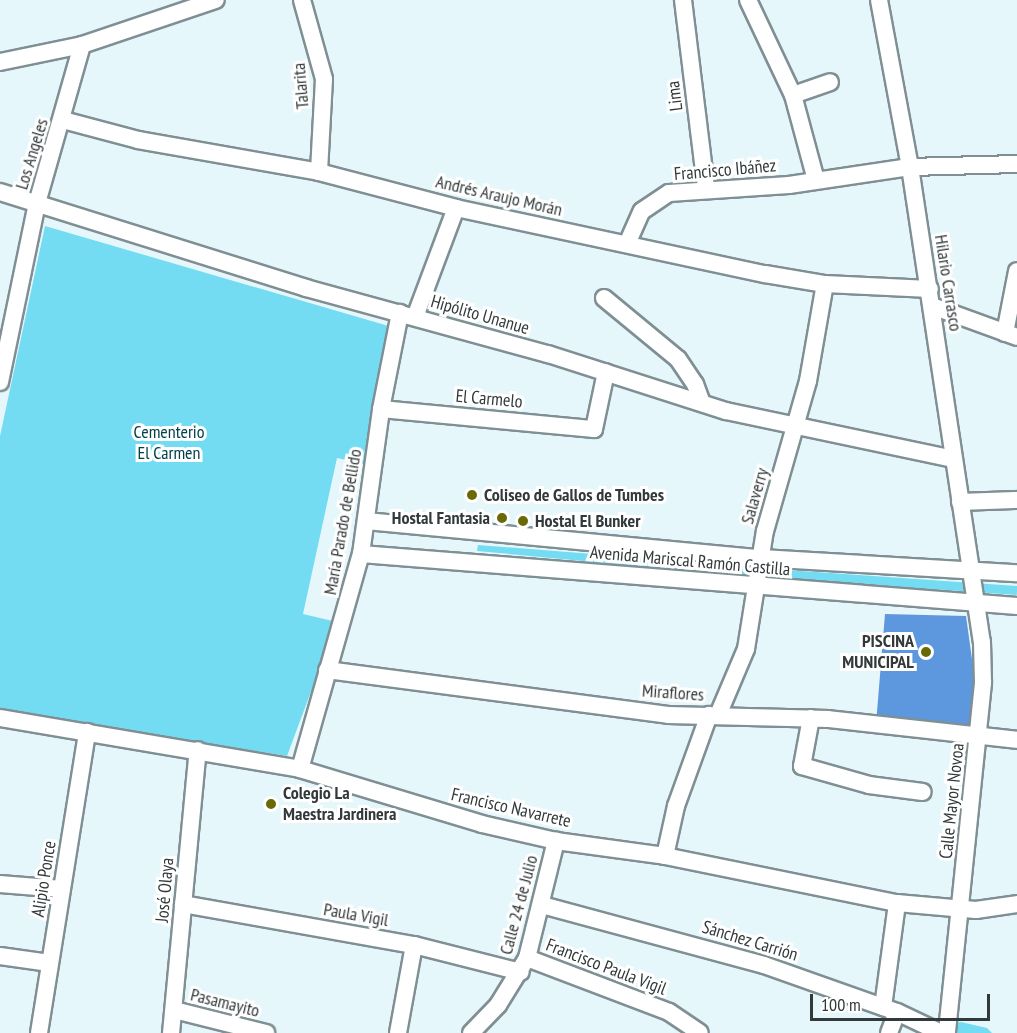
<!DOCTYPE html>
<meta charset="utf-8">
<style>
body{margin:0}
#map{position:relative;width:1017px;height:1033px;overflow:hidden;background:#e6f7fb;font-family:"PT Sans Narrow",sans-serif}
div>[style]{position:absolute}
.green>*{inset:0;background:#74dcf2;transform-origin:0 0}
.water>*{inset:0;background:#5d97de}
.roads{filter:drop-shadow(2px 0 #7f8f93) drop-shadow(-2px 0 #7f8f93) drop-shadow(0 2px #7f8f93) drop-shadow(0 -2px #7f8f93)}
.minor>*{height:16px;margin:-8px;padding:0 8px;transform-origin:8px;border-radius:8px;background:#fff}
.dots>*{width:16px;height:16px;translate:-50% -50%;box-sizing:border-box;border:3px solid #fff;border-radius:50%}
span{translate:-50% -50%;white-space:nowrap;text-align:center;line-height:1.15;-webkit-text-stroke:6px #fff;paint-order:stroke}
.street-label{font-size:18px;color:#32393a}
.park-label{font-size:18px;color:#00414c}
.poi-label{font-size:18px;color:#32393a;font-weight:700}
.left{translate:0 -50%;text-align:left}
.right{translate:-100% -50%;text-align:right}
.scale{position:absolute;left:810px;top:994px;width:180px;height:27px;box-sizing:border-box;border:3px solid #32393a;border-top:0;padding-left:8px;font-size:18px;line-height:21px;white-space:nowrap;color:#32393a;-webkit-text-stroke:4px #fff;paint-order:stroke}
</style>
<div id="map">
<div class="green">
<i style="clip-path:polygon(45px 226px,392px 327px,364px 464px,337px 458px,303px 614px,337px 622px,287px 756px,0 711px,0 436px)"></i>
<i style="clip-path:polygon(478px 545px,756px 567px,755px 577px,477px 551px)"></i>
<i style="left:760px;top:568px;width:258px;height:9px;rotate:4deg"></i>
<i style="clip-path:polygon(961px 1022px,987px 1028px,992px 1033px,947px 1033px,950px 1024px)"></i>
</div>
<div class="water">
<i style="clip-path:polygon(885px 614px,966px 616px,976px 688px,971px 735px,876px 724px)"></i>
</div>
<div class="roads">
<div class="minor">
<i style="left:302px;top:0;width:82px;rotate:74.4deg"></i>
<i style="left:324px;top:79px;width:93px;rotate:93.1deg"></i>
<i style="left:683px;top:0;width:189px;rotate:83deg"></i>
<i style="left:748px;top:0;width:105px;rotate:64.7deg"></i>
<i style="left:793px;top:95px;width:88px;rotate:74.9deg"></i>
<i style="left:879px;top:0;width:170px;rotate:79.5deg"></i>
<i style="left:910px;top:167px;width:480px;rotate:81.4deg"></i>
<i style="left:982px;top:642px;width:41px;rotate:88.6deg"></i>
<i style="left:983px;top:683px;width:352px;rotate:95.9deg"></i>
<i style="left:0;top:62px;width:84px;rotate:-11.7deg"></i>
<i style="left:82px;top:45px;width:141px;rotate:-18.6deg"></i>
<i style="left:793px;top:95px;width:39px;rotate:-19deg"></i>
<i style="left:63px;top:120px;width:78px;rotate:14.9deg"></i>
<i style="left:138px;top:140px;width:184px;rotate:10deg"></i>
<i style="left:319px;top:172px;width:142px;rotate:14.7deg"></i>
<i style="left:456px;top:208px;width:316px;rotate:12.1deg"></i>
<i style="left:765px;top:274px;width:61px;rotate:9.5deg"></i>
<i style="left:825px;top:284px;width:105px;rotate:2.7deg"></i>
<i style="left:0;top:192px;width:321px;rotate:17.4deg"></i>
<i style="left:306px;top:288px;width:251px;rotate:15.3deg"></i>
<i style="left:548px;top:354px;width:187px;rotate:17.8deg"></i>
<i style="left:726px;top:411px;width:232px;rotate:11.9deg"></i>
<i style="left:627px;top:244px;width:36px;rotate:-66deg"></i>
<i style="left:642px;top:211px;width:32px;rotate:-34deg"></i>
<i style="left:669px;top:193px;width:120px;rotate:-3.8deg"></i>
<i style="left:789px;top:185px;width:122px;rotate:-8.5deg"></i>
<i style="left:910px;top:167px;width:107px;rotate:-1.6deg"></i>
<i style="left:604px;top:298px;width:96px;rotate:39.5deg"></i>
<i style="left:678px;top:359px;width:30px;rotate:56deg"></i>
<i style="left:695px;top:384px;width:20px;rotate:70deg"></i>
<i style="left:932px;top:306px;width:90px;rotate:20deg"></i>
<i style="left:415px;top:317px;width:116px;rotate:-69.4deg"></i>
<i style="left:1005px;top:333px;width:63px;rotate:-79deg"></i>
<i style="left:0;top:382px;width:183px;rotate:-78.3deg"></i>
<i style="left:37px;top:203px;width:164px;rotate:-74.1deg"></i>
<i style="left:381px;top:409px;width:214px;rotate:5.4deg"></i>
<i style="left:594px;top:429px;width:58px;rotate:-78.1deg"></i>
<i style="left:960px;top:502px;width:57px;rotate:-2deg"></i>
<i style="left:366px;top:521px;width:397px;rotate:5.4deg"></i>
<i style="left:761px;top:558px;width:256px;rotate:3.4deg"></i>
<i style="left:361px;top:554px;width:658px;rotate:4.53deg"></i>
<i style="left:327px;top:670px;width:344px;rotate:7.5deg"></i>
<i style="left:668px;top:715px;width:160px;rotate:1.4deg"></i>
<i style="left:828px;top:719px;width:190px;rotate:6.3deg"></i>
<i style="left:718px;top:715px;width:72px;rotate:-67deg"></i>
<i style="left:746px;top:649px;width:120px;rotate:-80.9deg"></i>
<i style="left:765px;top:531px;width:156px;rotate:-74deg"></i>
<i style="left:808px;top:381px;width:98px;rotate:-80.1deg"></i>
<i style="left:0;top:718px;width:304px;rotate:9.6deg"></i>
<i style="left:300px;top:769px;width:190px;rotate:16.8deg"></i>
<i style="left:482px;top:824px;width:76px;rotate:12.9deg"></i>
<i style="left:556px;top:841px;width:110px;rotate:7.8deg"></i>
<i style="left:665px;top:856px;width:237px;rotate:11.5deg"></i>
<i style="left:897px;top:903px;width:79px;rotate:5.1deg"></i>
<i style="left:976px;top:910px;width:41px;rotate:-8.3deg"></i>
<i style="left:811px;top:718px;width:49px;rotate:100.6deg"></i>
<i style="left:802px;top:766px;width:70px;rotate:15.8deg"></i>
<i style="left:869px;top:785px;width:54px;rotate:7.4deg"></i>
<i style="left:300px;top:769px;width:223px;rotate:-74.2deg"></i>
<i style="left:361px;top:554px;width:146px;rotate:-82.1deg"></i>
<i style="left:381px;top:409px;width:98px;rotate:-78.8deg"></i>
<i style="left:665px;top:856px;width:51px;rotate:-77.6deg"></i>
<i style="left:676px;top:806px;width:97px;rotate:-70.1deg"></i>
<i style="left:0;top:884px;width:62px;rotate:4.6deg"></i>
<i style="left:183px;top:904px;width:235px;rotate:10.1deg"></i>
<i style="left:414px;top:945px;width:110px;rotate:14.2deg"></i>
<i style="left:542px;top:905px;width:230px;rotate:15.1deg"></i>
<i style="left:764px;top:965px;width:141px;rotate:19.5deg"></i>
<i style="left:897px;top:1012px;width:49px;rotate:25.5deg"></i>
<i style="left:0;top:956px;width:50px;rotate:8deg"></i>
<i style="left:527px;top:958px;width:152px;rotate:20.8deg"></i>
<i style="left:669px;top:1012px;width:37px;rotate:34deg"></i>
<i style="left:883px;top:1007px;width:105px;rotate:-82.3deg"></i>
<i style="left:174px;top:1010px;width:95px;rotate:14deg"></i>
<i style="left:39px;top:1033px;width:305px;rotate:-80.9deg"></i>
<i style="left:171px;top:1033px;width:284px;rotate:-84.6deg"></i>
<i style="left:398px;top:1033px;width:89px;rotate:-79.7deg"></i>
<i style="left:471px;top:1033px;width:39px;rotate:-46deg"></i>
<i style="left:498px;top:1005px;width:55px;rotate:-58.3deg"></i>
<i style="left:527px;top:958px;width:121px;rotate:-76.1deg"></i>
<i style="left:889px;top:1033px;width:22px;rotate:-69deg"></i>
</div>
</div>
<div class="dots">
<i style="left:472px;top:495px;background:#696905"></i>
<i style="left:502px;top:518px;background:#696905"></i>
<i style="left:523px;top:521px;background:#696905"></i>
<i style="left:926px;top:652px;background:#696905"></i>
<i style="left:271px;top:804px;background:#696905"></i>
</div>
<div class="street-label">
<span style="left:301px;top:86px;rotate:-95deg">Talarita</span>
<span style="left:675px;top:96px;rotate:-97deg">Lima</span>
<span style="left:32px;top:154px;rotate:-73deg">Los Angeles</span>
<span style="left:725px;top:170px;rotate:-5deg">Francisco Ibáñez</span>
<span style="left:499px;top:196px;rotate:13deg">Andrés Araujo Morán</span>
<span style="left:948px;top:283px;rotate:81deg">Hilario Carrasco</span>
<span style="left:480px;top:315px;rotate:16deg">Hipólito Unanue</span>
<span style="left:489px;top:399px;rotate:5deg">El Carmelo</span>
<span style="left:755px;top:496px;rotate:-74deg">Salaverry</span>
<span style="left:343px;top:522px;rotate:-80deg">María Parado de Bellido</span>
<span style="left:690px;top:561px;rotate:5deg">Avenida Mariscal Ramón Castilla</span>
<span style="left:673px;top:693px;rotate:4deg">Miraflores</span>
<span style="left:952px;top:801px;rotate:-84deg">Calle Mayor Novoa</span>
<span style="left:511px;top:808px;rotate:13deg">Francisco Navarrete</span>
<span style="left:44px;top:879px;rotate:-81deg">Alipio Ponce</span>
<span style="left:165px;top:890px;rotate:-85deg">José Olaya</span>
<span style="left:519px;top:905px;rotate:-75deg">Calle 24 de Julio</span>
<span style="left:356px;top:915px;rotate:10deg">Paula Vigil</span>
<span style="left:750px;top:941px;rotate:17deg">Sánchez Carrión</span>
<span style="left:606px;top:967px;rotate:21deg">Francisco Paula Vigil</span>
<span style="left:225px;top:1003px;rotate:14deg">Pasamayito</span>
</div>
<div class="park-label">
<span style="left:169px;top:443px">Cementerio<br>El Carmen</span>
</div>
<div class="poi-label">
<span class="left" style="left:484px;top:495px">Coliseo de Gallos de Tumbes</span>
<span class="right" style="left:490px;top:518px">Hostal Fantasia</span>
<span class="left" style="left:535px;top:521px">Hostal El Bunker</span>
<span class="right" style="left:914px;top:652px">PISCINA<br>MUNICIPAL</span>
<span class="left" style="left:283px;top:804px">Colegio La<br>Maestra Jardinera</span>
</div>
<div class="scale">100 m</div>
</div>
